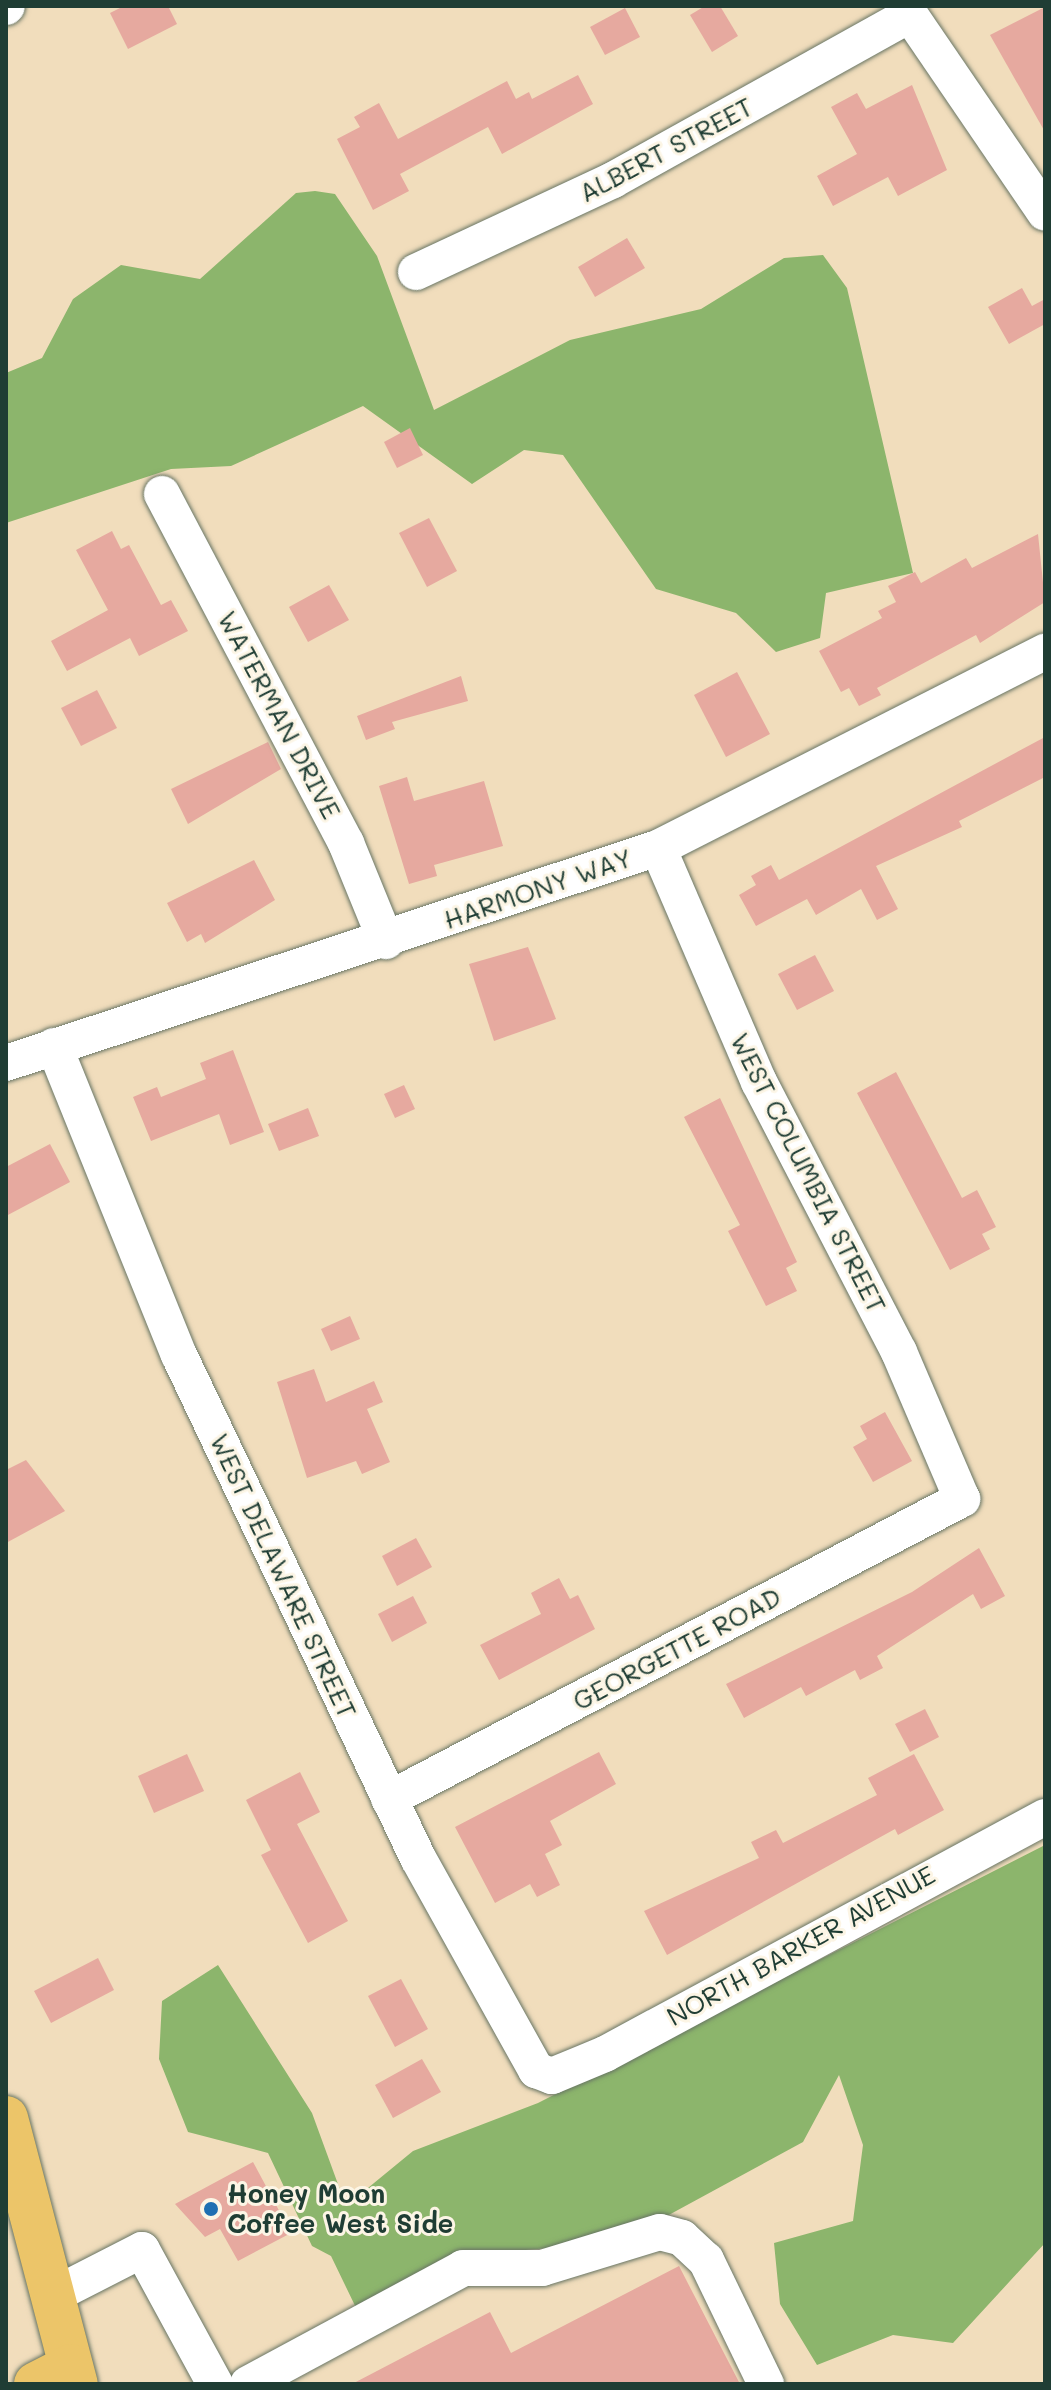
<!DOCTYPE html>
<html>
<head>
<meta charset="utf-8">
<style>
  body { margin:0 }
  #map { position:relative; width:1051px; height:2390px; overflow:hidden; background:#f1ddbc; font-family:Mali,sans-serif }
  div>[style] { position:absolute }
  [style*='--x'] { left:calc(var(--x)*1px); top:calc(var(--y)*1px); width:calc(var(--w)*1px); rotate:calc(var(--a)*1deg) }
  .forest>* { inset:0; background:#8cb56c }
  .building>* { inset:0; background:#e6a99f }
  .roads { filter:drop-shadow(0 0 2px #687564) drop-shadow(0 0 2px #687564) }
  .minor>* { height:36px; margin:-18px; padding:0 18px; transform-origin:18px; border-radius:18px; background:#fff }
  .major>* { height:44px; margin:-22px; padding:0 22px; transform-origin:22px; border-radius:22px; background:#ecc569 }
  .dots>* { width:22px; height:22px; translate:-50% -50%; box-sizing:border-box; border:4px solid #fcf5e5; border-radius:50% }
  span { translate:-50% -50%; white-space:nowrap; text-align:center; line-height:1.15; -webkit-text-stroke:6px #fcf5e5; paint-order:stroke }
  .street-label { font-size:26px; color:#1f3d34 }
  .poi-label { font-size:26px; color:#1f3d34; font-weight:700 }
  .left { translate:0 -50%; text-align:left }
  .frame { position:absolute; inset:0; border:8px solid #1f3d34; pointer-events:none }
</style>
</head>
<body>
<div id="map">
  <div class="forest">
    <div style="clip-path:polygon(315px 191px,335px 194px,377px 256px,434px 410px,570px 340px,701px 309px,784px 258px,823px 255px,847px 288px,913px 573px,826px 593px,820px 638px,776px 652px,736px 613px,656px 589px,563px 455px,524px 450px,472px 484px,363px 406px,231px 466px,171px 469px,6px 523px,6px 373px,42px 358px,73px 299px,121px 265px,200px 279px,296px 193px)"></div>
    <div style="clip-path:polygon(1045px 1845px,1045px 2243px,953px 2343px,893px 2335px,817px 2365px,780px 2304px,774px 2243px,853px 2221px,863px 2145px,839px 2075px,803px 2142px,619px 2242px,479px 2254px,360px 2316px,331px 2256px,312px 2246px,268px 2153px,188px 2132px,159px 2059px,162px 2001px,218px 1965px,312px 2113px,346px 2206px,413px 2151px,538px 2103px)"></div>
  </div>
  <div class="building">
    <div style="clip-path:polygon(124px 6px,168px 6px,177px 24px,128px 49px,110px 13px)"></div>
    <div style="clip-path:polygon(705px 6px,720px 6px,738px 36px,712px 52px,690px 15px)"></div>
    <div style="clip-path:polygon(1045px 7px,1045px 132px,990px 35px)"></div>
    <div style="clip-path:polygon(625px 8px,640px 37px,605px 55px,590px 27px)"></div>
    <div style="clip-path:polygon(578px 75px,593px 104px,502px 154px,488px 127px,400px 174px,409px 191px,373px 210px,337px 139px,360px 127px,354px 117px,379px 103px,398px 139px,507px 81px,516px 99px,529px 92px,532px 99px)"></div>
    <div style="clip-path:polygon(912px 85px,947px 170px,898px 196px,888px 177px,833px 206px,817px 176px,857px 154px,831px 107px,857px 93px,866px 109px)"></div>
    <div style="clip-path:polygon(627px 238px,645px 268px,595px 297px,578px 267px)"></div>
    <div style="clip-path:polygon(1022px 288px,1032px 306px,1045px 299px,1045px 324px,1009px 344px,988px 307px)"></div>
    <div style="clip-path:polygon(410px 428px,423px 455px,397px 468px,384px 442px)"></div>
    <div style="clip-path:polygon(429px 518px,457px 571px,427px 587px,399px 533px)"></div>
    <div style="clip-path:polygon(112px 531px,121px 549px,129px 545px,161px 605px,171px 600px,188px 631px,139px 656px,130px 638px,67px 671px,51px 641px,108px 610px,76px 550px)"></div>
    <div style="clip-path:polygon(1038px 534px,1045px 602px,980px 643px,976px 635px,877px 688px,881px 695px,859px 706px,849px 688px,841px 692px,819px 651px,882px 618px,878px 611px,896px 602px,888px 586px,915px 572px,921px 583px,966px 558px,972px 568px)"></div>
    <div style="clip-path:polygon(329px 585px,349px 620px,308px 642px,289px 607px)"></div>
    <div style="clip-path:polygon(737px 672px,770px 734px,726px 757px,694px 695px)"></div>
    <div style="clip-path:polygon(461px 676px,468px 701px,392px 722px,395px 729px,366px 740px,357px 716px)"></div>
    <div style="clip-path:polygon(97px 690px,117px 728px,81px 746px,61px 708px)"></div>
    <div style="clip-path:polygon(1045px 737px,1045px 777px,959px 821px,962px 827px,876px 866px,898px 909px,877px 920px,861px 889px,816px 915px,807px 899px,756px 926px,739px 895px,756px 885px,751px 876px,771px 865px,779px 880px)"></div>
    <div style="clip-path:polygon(268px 742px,281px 769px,188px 824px,171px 789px)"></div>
    <div style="clip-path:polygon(407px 777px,414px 801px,484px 781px,503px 846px,434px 865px,437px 876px,409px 884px,379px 786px)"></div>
    <div style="clip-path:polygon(254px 860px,275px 900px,205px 943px,201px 934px,187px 942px,167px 903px)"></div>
    <div style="clip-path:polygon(528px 947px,556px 1019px,494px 1041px,469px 964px)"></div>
    <div style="clip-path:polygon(815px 955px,834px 991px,797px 1010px,778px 974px)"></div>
    <div style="clip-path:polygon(233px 1050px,264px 1132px,230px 1145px,219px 1114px,151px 1141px,133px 1097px,157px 1087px,161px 1097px,206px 1079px,200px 1063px)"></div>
    <div style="clip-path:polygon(896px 1072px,962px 1198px,977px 1190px,996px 1227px,982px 1234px,990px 1249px,950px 1270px,857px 1093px)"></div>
    <div style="clip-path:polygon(404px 1085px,415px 1109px,395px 1118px,384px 1094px)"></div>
    <div style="clip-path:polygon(720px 1098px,797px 1262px,786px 1268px,797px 1291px,766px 1306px,728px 1231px,740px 1225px,684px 1117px)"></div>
    <div style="clip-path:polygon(308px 1108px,319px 1136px,279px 1151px,268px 1124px)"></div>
    <div style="clip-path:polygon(50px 1144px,70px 1182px,6px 1216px,6px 1167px)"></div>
    <div style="clip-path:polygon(350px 1316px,360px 1339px,331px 1351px,321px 1329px)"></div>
    <div style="clip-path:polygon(314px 1369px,326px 1402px,374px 1381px,383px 1402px,367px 1409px,390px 1462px,362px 1474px,356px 1461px,307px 1478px,277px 1382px)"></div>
    <div style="clip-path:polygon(885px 1412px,912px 1461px,873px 1482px,853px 1447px,867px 1439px,860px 1426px)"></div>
    <div style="clip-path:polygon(26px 1460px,65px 1511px,6px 1543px,6px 1470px)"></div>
    <div style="clip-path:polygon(416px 1538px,432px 1567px,397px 1586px,382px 1556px)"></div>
    <div style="clip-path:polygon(979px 1548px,1005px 1596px,981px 1609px,973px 1594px,877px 1656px,883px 1668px,860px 1680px,855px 1670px,806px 1696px,801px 1687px,744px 1718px,726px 1684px,912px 1592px)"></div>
    <div style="clip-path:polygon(559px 1578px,570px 1599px,578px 1595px,595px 1629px,499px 1680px,480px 1645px,541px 1614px,531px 1593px)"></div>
    <div style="clip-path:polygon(413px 1596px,427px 1623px,392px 1642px,378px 1614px)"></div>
    <div style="clip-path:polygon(925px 1709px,939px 1737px,910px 1752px,895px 1724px)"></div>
    <div style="clip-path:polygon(599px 1752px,616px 1784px,550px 1821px,562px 1845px,545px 1854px,560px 1885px,537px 1897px,530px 1884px,495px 1903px,455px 1827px)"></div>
    <div style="clip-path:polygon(187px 1754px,204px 1791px,154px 1813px,138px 1776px)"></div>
    <div style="clip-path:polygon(914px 1754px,944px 1810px,898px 1835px,895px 1829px,667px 1955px,644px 1911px,759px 1858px,751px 1842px,776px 1830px,783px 1843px,877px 1795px,868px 1778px)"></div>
    <div style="clip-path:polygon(300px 1772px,320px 1812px,297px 1824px,348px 1921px,308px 1943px,261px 1855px,271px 1850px,246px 1800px)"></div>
    <div style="clip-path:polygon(98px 1958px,114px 1990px,51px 2023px,34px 1991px)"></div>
    <div style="clip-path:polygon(401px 1979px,428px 2029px,395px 2047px,368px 1996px)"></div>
    <div style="clip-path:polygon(422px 2059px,441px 2092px,393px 2118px,375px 2085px)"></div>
    <div style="clip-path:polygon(253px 2162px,291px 2233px,238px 2261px,220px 2229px,205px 2237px,175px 2204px)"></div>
    <div style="clip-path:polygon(679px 2266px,740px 2384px,352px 2384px,490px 2312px,511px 2353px)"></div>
  </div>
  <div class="roads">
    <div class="minor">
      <div style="--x:904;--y:6;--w:250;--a:55.7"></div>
      <div style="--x:6;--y:7;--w:1;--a:-45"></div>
      <div style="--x:416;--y:272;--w:217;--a:-25"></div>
      <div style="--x:613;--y:180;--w:340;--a:-29.1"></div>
      <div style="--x:162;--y:494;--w:395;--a:62.2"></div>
      <div style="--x:346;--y:843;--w:106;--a:67.8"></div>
      <div style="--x:54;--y:1046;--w:333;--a:68"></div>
      <div style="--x:179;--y:1355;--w:557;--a:64.59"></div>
      <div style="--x:418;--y:1858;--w:243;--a:60.9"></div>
      <div style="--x:536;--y:2070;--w:17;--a:21"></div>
      <div style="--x:552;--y:2076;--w:57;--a:-22.5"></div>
      <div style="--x:605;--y:2054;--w:500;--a:-28.3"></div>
      <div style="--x:6;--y:1063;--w:687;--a:-18.25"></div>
      <div style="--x:658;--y:848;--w:434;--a:-26.9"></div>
      <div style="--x:389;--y:1799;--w:647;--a:-27.63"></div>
      <div style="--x:962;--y:1499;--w:160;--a:-113.2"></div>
      <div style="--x:899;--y:1352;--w:304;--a:-117.4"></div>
      <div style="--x:759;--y:1082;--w:255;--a:-113.3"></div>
      <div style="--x:52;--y:2296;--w:101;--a:-27.1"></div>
      <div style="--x:142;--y:2250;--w:153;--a:61.4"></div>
      <div style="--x:248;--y:2384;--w:244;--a:-28.3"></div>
      <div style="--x:463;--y:2268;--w:79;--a:0"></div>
      <div style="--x:542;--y:2268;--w:123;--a:-17"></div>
      <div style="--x:660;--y:2232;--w:23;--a:15"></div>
      <div style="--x:682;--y:2238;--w:33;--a:43"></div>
      <div style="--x:706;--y:2260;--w:138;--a:64.2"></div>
    </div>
    <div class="major">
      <div style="--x:6;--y:2118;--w:275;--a:75.3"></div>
      <div style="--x:36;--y:2384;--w:39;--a:-27"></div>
    </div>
  </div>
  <div class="dots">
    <div style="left:211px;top:2209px;background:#1f6fb2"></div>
  </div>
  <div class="street-label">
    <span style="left:666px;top:150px;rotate:-28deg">ALBERT STREET</span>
    <span style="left:279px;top:715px;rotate:62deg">WATERMAN DRIVE</span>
    <span style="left:538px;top:889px;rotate:-19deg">HARMONY WAY</span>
    <span style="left:808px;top:1173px;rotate:63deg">WEST COLUMBIA STREET</span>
    <span style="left:283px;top:1576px;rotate:65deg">WEST DELAWARE STREET</span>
    <span style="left:677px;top:1649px;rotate:-28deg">GEORGETTE ROAD</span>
    <span style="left:801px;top:1946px;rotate:-29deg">NORTH BARKER AVENUE</span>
  </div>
  <div class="poi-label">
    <span class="left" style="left:227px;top:2209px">Honey Moon<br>Coffee West Side</span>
  </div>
  <div class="frame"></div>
</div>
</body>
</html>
